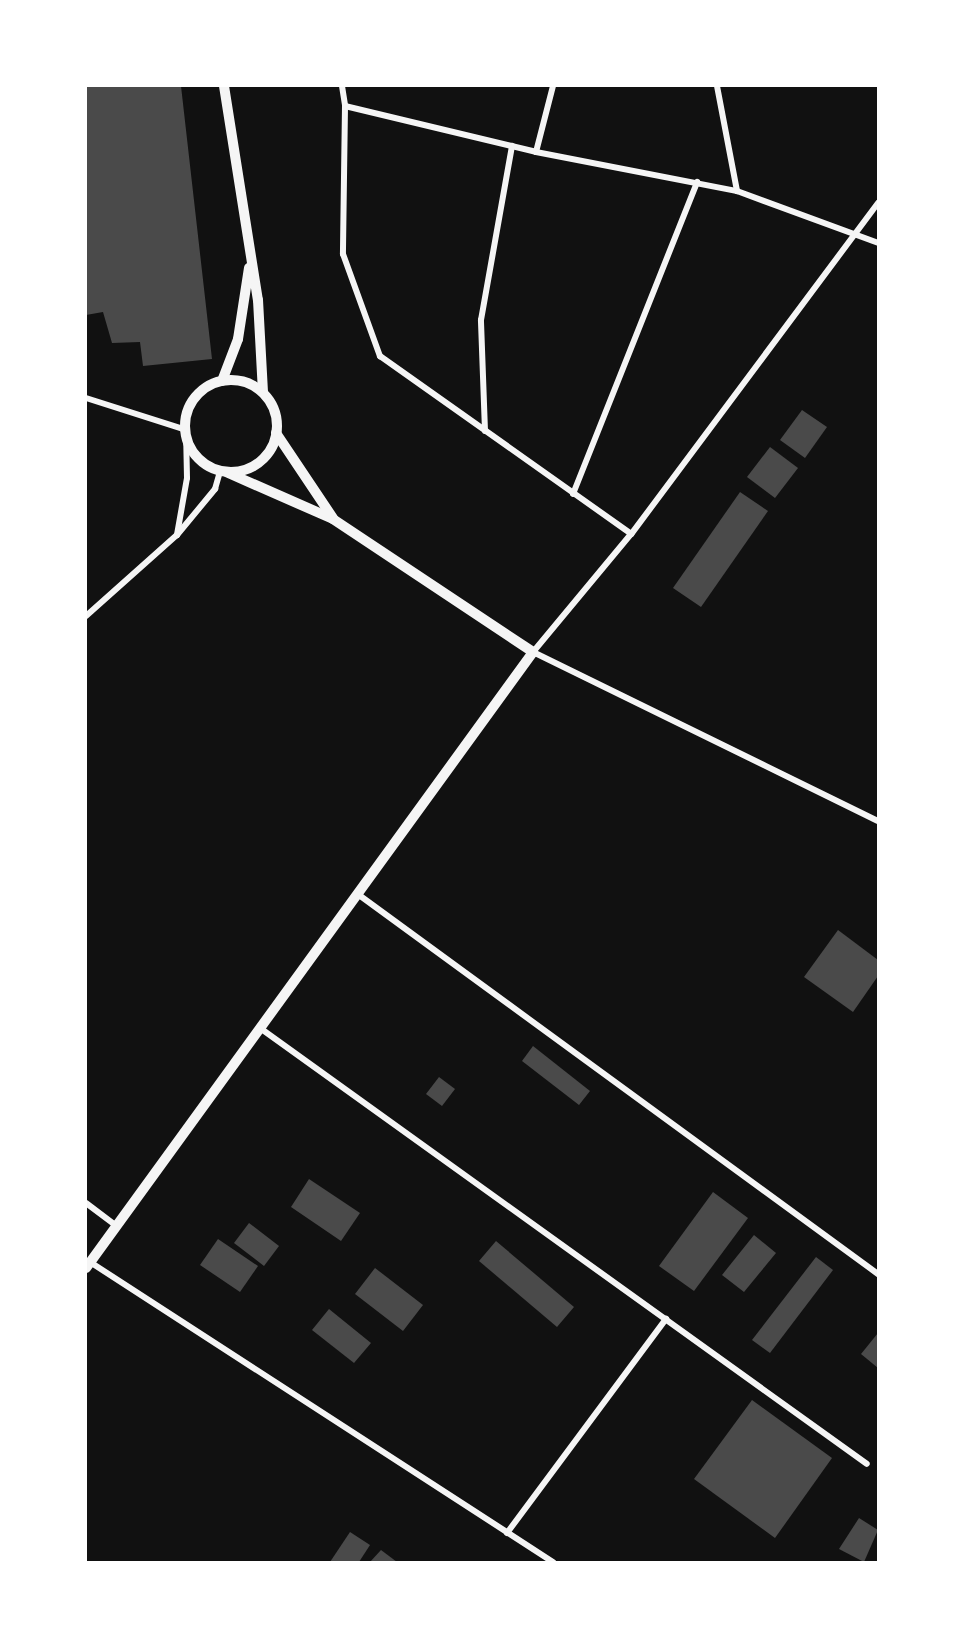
<!DOCTYPE html>
<html>
<head>
<meta charset="utf-8">
<style>
  body { margin:0 }
  #map { position:relative; width:964px; height:1648px; overflow:hidden; background:#111; font-family:Helvetica,sans-serif }
  div>[style] { position:absolute }
  [style*='--x'] { left:calc(var(--x)*1px); top:calc(var(--y)*1px); width:calc(var(--w)*1px); rotate:calc(var(--a)*1deg) }
  .building>* { inset:0; background:#4a4a4a }
  .minor>* { height:6px; margin:-3px; padding:0 3px; transform-origin:3px; border-radius:3px; background:#f5f5f5 }
  .tertiary>* { height:10px; margin:-5px; padding:0 5px; transform-origin:5px; border-radius:5px; background:#f5f5f5 }
  .tertiary>.ring { margin:-5px; padding:0; box-sizing:content-box; background:none; border:10px solid #f5f5f5; border-radius:50% }
  span { translate:-50% -50%; white-space:nowrap; text-align:center; line-height:1.15; -webkit-text-stroke:4.5px #fff; paint-order:stroke }
  .frame { position:absolute; inset:0; border:87px solid #fff; pointer-events:none }
</style>
</head>
<body>
<div id="map">
  <div class="building">
    <div style="clip-path:polygon(86px 86px,181px 86px,212px 359px,143px 366px,140px 342px,112px 343px,103px 312px,86px 315px)"></div>
    <div style="clip-path:polygon(802px 410px,827px 427px,805px 458px,780px 440px)"></div>
    <div style="clip-path:polygon(770px 447px,798px 468px,775px 498px,747px 477px)"></div>
    <div style="clip-path:polygon(740px 492px,768px 511px,701px 607px,673px 588px)"></div>
    <div style="clip-path:polygon(838px 930px,878px 960px,878px 976px,853px 1012px,804px 977px)"></div>
    <div style="clip-path:polygon(533px 1046px,590px 1091px,579px 1105px,522px 1061px)"></div>
    <div style="clip-path:polygon(439px 1077px,455px 1089px,442px 1106px,426px 1094px)"></div>
    <div style="clip-path:polygon(309px 1179px,360px 1213px,341px 1241px,291px 1207px)"></div>
    <div style="clip-path:polygon(713px 1192px,748px 1218px,694px 1291px,659px 1266px)"></div>
    <div style="clip-path:polygon(249px 1223px,279px 1246px,264px 1266px,234px 1243px)"></div>
    <div style="clip-path:polygon(754px 1235px,776px 1253px,744px 1292px,722px 1275px)"></div>
    <div style="clip-path:polygon(218px 1239px,258px 1266px,240px 1292px,200px 1265px)"></div>
    <div style="clip-path:polygon(496px 1241px,574px 1307px,557px 1327px,479px 1261px)"></div>
    <div style="clip-path:polygon(816px 1257px,833px 1270px,770px 1353px,752px 1340px)"></div>
    <div style="clip-path:polygon(375px 1268px,423px 1305px,403px 1331px,355px 1294px)"></div>
    <div style="clip-path:polygon(329px 1309px,371px 1343px,354px 1363px,312px 1330px)"></div>
    <div style="clip-path:polygon(878px 1333px,878px 1368px,861px 1354px)"></div>
    <div style="clip-path:polygon(752px 1400px,832px 1458px,775px 1538px,694px 1479px)"></div>
    <div style="clip-path:polygon(859px 1518px,878px 1530px,864px 1562px,839px 1549px)"></div>
    <div style="clip-path:polygon(350px 1532px,370px 1545px,359px 1562px,330px 1562px)"></div>
    <div style="clip-path:polygon(381px 1550px,397px 1562px,370px 1562px)"></div>
  </div>
  <div class="minor">
    <div style="--x:342;--y:86;--w:20;--a:81"></div>
    <div style="--x:345;--y:106;--w:196;--a:13.5"></div>
    <div style="--x:536;--y:152;--w:205;--a:11"></div>
    <div style="--x:737;--y:191;--w:150;--a:20.2"></div>
    <div style="--x:717;--y:86;--w:107;--a:79.2"></div>
    <div style="--x:345;--y:106;--w:148;--a:90.8"></div>
    <div style="--x:343;--y:254;--w:109;--a:70.1"></div>
    <div style="--x:380;--y:356;--w:308;--a:35.3"></div>
    <div style="--x:536;--y:152;--w:68;--a:-75.6"></div>
    <div style="--x:878;--y:203;--w:413;--a:126.7"></div>
    <div style="--x:631;--y:534;--w:153;--a:129.7"></div>
    <div style="--x:533;--y:652;--w:384;--a:26.1"></div>
    <div style="--x:86;--y:398;--w:105;--a:17.7"></div>
    <div style="--x:186;--y:430;--w:48;--a:88.8"></div>
    <div style="--x:187;--y:478;--w:58;--a:100"></div>
    <div style="--x:485;--y:431;--w:111;--a:-92.1"></div>
    <div style="--x:481;--y:320;--w:177;--a:-79.9"></div>
    <div style="--x:573;--y:494;--w:336;--a:-68.3"></div>
    <div style="--x:86;--y:616;--w:122;--a:-41.7"></div>
    <div style="--x:177;--y:535;--w:60;--a:-50.4"></div>
    <div style="--x:215;--y:489;--w:18;--a:-74"></div>
    <div style="--x:359;--y:895;--w:643;--a:36.14"></div>
    <div style="--x:260;--y:1028;--w:747;--a:35.69"></div>
    <div style="--x:86;--y:1203;--w:36;--a:37"></div>
    <div style="--x:90;--y:1262;--w:552;--a:32.94"></div>
    <div style="--x:507;--y:1533;--w:267;--a:-53.4"></div>
  </div>
  <div class="tertiary">
    <div style="--x:224;--y:86;--w:217;--a:81"></div>
    <div style="--x:258;--y:300;--w:92;--a:86.9"></div>
    <div class="ring" style="left:185px;top:380px;width:82px;height:82px"></div>
    <div style="--x:222;--y:381;--w:45;--a:-69.1"></div>
    <div style="--x:238;--y:339;--w:72;--a:-81.2"></div>
    <div style="--x:276;--y:433;--w:102;--a:56.2"></div>
    <div style="--x:86;--y:1268;--w:761;--a:-54.03"></div>
    <div style="--x:533;--y:652;--w:240;--a:-146.4"></div>
    <div style="--x:333;--y:519;--w:115;--a:-156.3"></div>
  </div>
  <div class="frame"></div>
</div>
</body>
</html>
